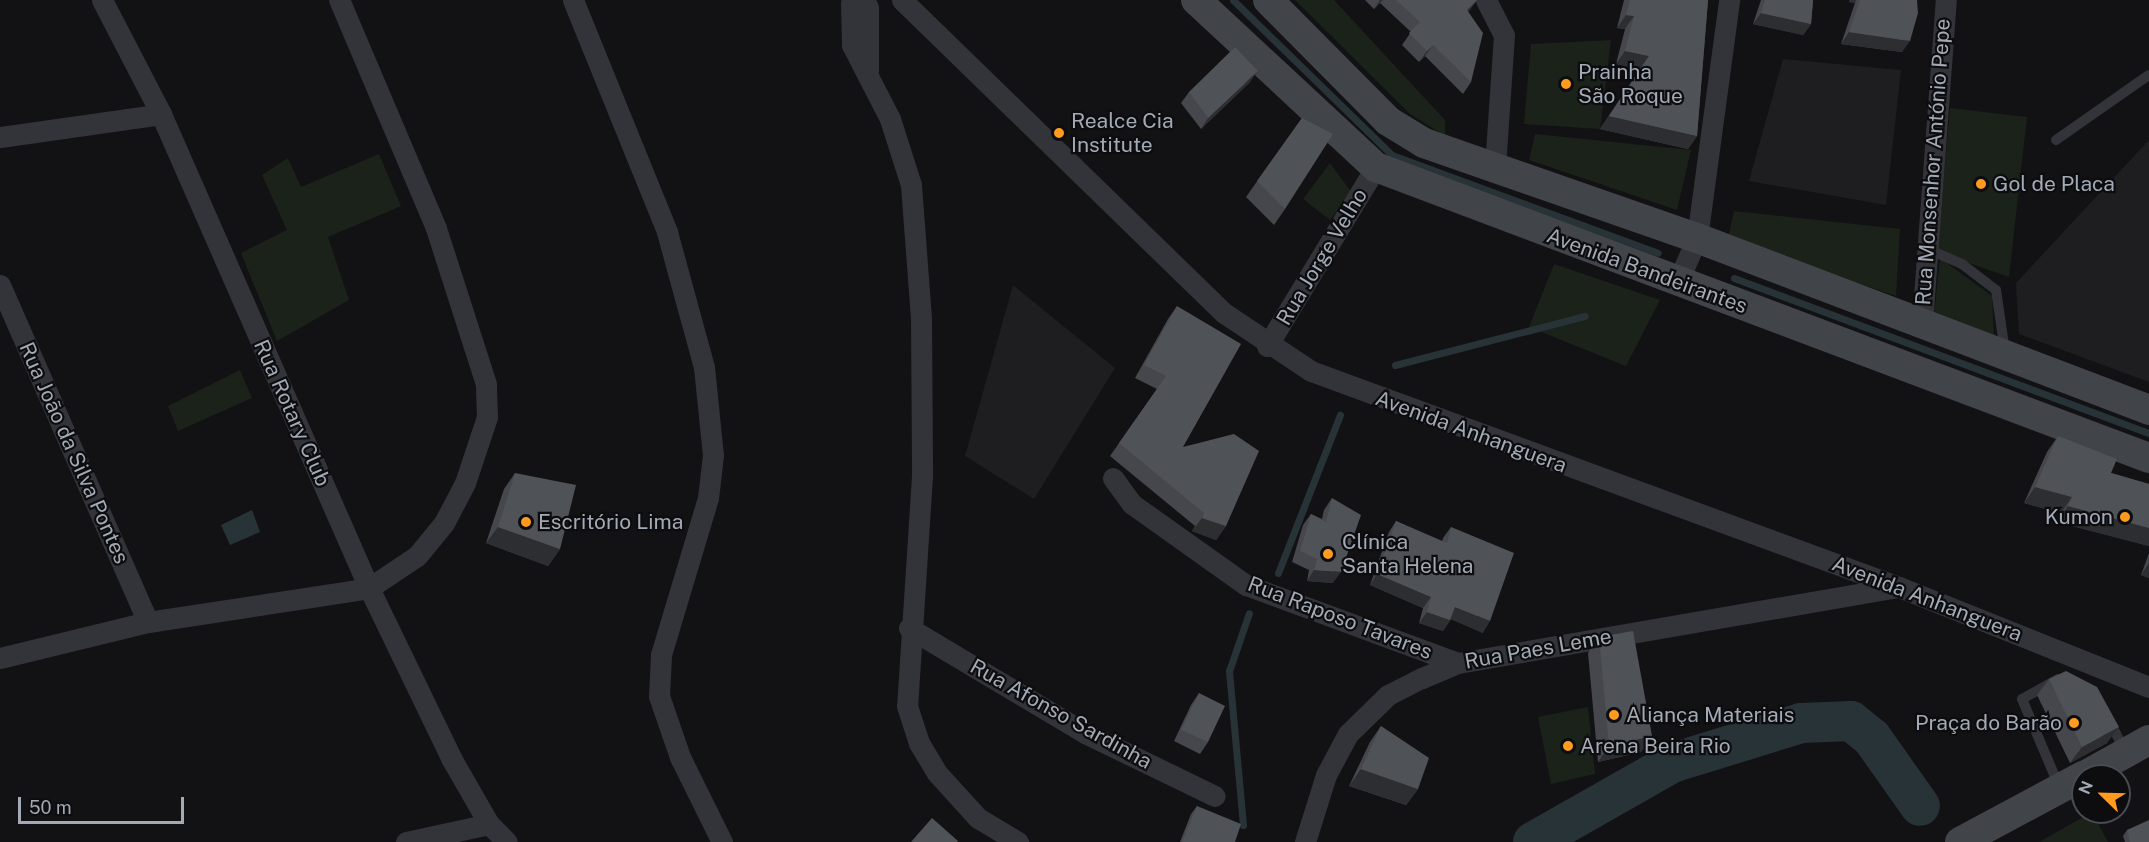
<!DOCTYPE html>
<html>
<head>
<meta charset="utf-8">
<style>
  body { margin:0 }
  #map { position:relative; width:2149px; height:842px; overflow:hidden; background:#121214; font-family:"Public Sans",sans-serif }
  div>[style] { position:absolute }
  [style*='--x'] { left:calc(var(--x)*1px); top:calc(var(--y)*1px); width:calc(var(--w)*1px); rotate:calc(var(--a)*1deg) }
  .built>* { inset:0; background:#1e1e21 }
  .green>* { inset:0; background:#1a221a }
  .water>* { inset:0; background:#283338 }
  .stream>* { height:7px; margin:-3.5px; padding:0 3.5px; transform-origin:3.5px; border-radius:3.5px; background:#283338 }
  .river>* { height:40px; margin:-20px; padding:0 20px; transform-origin:20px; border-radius:20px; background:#283338 }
  .lane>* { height:10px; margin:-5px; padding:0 5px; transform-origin:5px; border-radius:5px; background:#333439 }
  .street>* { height:21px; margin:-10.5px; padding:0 10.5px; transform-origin:10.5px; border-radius:10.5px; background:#333439 }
  .secondary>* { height:30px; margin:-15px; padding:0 15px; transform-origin:15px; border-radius:15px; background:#414449 }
  .wall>* { inset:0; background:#45474c }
  .shaded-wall>* { inset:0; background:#2c2e31 }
  .building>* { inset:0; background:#4f5257 }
  .dots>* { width:16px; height:16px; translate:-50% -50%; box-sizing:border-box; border:3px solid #0d0d0f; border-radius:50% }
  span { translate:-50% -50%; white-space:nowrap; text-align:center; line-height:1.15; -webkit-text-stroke:4.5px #0d0d0f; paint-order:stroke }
  .poi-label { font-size:21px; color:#a2aab6 }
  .left { translate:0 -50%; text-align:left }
  .right { translate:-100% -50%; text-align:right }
  .street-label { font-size:21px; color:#a2aab6 }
  .north { position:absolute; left:2071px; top:764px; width:60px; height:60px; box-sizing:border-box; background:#0d0d0f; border:2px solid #494c52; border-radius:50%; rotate:293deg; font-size:16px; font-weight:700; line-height:24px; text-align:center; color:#a2aab6 }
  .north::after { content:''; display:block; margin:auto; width:21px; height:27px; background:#ff9b1f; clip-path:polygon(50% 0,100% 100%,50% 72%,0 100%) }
  .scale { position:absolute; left:18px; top:797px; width:166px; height:27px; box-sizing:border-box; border:3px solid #a2aab6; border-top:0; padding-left:8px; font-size:18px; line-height:21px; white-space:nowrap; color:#a2aab6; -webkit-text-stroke:4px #0d0d0f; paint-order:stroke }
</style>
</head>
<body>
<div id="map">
  <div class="built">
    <div style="clip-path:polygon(1783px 59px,1901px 70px,1886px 205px,1749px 181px)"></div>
    <div style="clip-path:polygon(2149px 140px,2149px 382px,2019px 334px,2016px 283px)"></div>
    <div style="clip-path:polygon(1013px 285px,1115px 368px,1034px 499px,965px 456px)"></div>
  </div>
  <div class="green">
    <div style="clip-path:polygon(1295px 0,1334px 0,1445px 120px,1445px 136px,1410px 114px)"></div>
    <div style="clip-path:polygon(1611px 40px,1600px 129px,1524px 124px,1531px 44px)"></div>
    <div style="clip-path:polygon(1950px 108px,2027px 117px,2009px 277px,1937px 252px)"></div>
    <div style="clip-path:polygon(1535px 134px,1691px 150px,1677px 210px,1529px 160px)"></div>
    <div style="clip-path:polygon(379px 154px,401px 206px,328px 237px,349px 300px,277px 341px,241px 253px,287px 230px,262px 175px,288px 158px,301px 187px)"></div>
    <div style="clip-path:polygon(1330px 163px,1352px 193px,1330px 220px,1303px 199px)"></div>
    <div style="clip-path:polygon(1734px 211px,1900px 229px,1896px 296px,1728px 239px)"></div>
    <div style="clip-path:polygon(1940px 258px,1992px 296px,1994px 337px,1934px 315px)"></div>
    <div style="clip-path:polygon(1554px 264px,1660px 300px,1626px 366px,1529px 327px)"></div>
    <div style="clip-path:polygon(240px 370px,252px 398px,178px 431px,168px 406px)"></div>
    <div style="clip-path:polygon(1588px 707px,1595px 774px,1551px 784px,1538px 717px)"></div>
    <div style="clip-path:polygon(2092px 812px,2108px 842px,2039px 842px)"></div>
  </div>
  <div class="water">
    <div style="clip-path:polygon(252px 510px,260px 532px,230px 545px,221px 525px)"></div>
  </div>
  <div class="stream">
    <div style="--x:1233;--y:0;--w:222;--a:44.3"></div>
    <div style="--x:1392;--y:155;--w:283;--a:20.2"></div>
    <div style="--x:1734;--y:278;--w:443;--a:20.5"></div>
    <div style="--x:1395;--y:365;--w:196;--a:-14.5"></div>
    <div style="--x:1278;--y:573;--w:170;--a:-68.6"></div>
    <div style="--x:1243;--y:825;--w:155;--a:-95.2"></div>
    <div style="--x:1229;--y:671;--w:61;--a:-71"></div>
  </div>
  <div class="river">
    <div style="--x:1533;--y:842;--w:160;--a:-29.6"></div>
    <div style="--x:1672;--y:763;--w:135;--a:-17.2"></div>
    <div style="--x:1801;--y:723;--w:50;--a:-2.3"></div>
    <div style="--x:1851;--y:721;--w:27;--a:39"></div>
    <div style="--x:1872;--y:738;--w:83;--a:54.8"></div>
  </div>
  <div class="lane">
    <div style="--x:2056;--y:140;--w:113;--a:-35"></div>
    <div style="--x:1925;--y:248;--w:40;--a:23.4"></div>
    <div style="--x:1962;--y:264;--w:43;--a:37.4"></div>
    <div style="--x:1996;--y:290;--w:63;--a:81.7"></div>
    <div style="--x:2058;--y:679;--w:41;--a:150.9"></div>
    <div style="--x:2022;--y:699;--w:95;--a:67"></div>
    <div style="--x:2109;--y:720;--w:36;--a:63"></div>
  </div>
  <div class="street">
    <div style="--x:102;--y:0;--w:128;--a:62.6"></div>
    <div style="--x:161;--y:114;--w:518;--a:66.31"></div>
    <div style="--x:369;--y:588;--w:189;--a:64.2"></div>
    <div style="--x:451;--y:758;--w:76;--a:60.1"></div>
    <div style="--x:489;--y:824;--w:25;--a:45"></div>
    <div style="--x:573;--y:0;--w:250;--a:67.9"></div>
    <div style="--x:667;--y:232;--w:140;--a:74.7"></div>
    <div style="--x:704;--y:367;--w:88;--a:84.2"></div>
    <div style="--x:713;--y:455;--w:43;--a:96.6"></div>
    <div style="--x:708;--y:498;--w:164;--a:106.7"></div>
    <div style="--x:661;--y:655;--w:41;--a:92.8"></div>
    <div style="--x:659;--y:696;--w:65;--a:71"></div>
    <div style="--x:680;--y:757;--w:95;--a:63.7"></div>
    <div style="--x:902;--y:0;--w:449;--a:44.2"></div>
    <div style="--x:1224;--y:313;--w:105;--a:33.7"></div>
    <div style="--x:1311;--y:371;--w:626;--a:20.17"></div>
    <div style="--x:1899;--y:587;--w:269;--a:21.8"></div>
    <div style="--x:1486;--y:0;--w:39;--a:63"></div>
    <div style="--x:1504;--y:35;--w:131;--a:93.9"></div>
    <div style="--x:851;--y:3;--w:42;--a:88.6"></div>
    <div style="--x:852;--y:45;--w:83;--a:62.8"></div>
    <div style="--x:890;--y:119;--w:69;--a:72.3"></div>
    <div style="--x:911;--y:185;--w:133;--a:85.7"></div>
    <div style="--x:921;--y:318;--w:158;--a:89.6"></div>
    <div style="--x:922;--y:476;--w:230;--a:93.7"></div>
    <div style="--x:907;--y:706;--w:39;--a:72"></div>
    <div style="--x:919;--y:743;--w:35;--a:59"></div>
    <div style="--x:937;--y:773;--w:61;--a:47.7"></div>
    <div style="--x:978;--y:818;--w:47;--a:31"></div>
    <div style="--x:868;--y:71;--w:64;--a:-90"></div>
    <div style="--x:0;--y:137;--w:163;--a:-8.1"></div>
    <div style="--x:1677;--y:283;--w:49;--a:-66"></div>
    <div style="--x:1697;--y:238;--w:240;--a:-82.3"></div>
    <div style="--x:0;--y:285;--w:368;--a:66.3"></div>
    <div style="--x:1922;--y:324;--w:325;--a:-85.8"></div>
    <div style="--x:1267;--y:346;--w:210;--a:-58.7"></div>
    <div style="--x:1113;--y:478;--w:32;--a:54"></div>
    <div style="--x:1132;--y:504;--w:140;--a:35.4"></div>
    <div style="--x:1246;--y:585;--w:226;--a:20.2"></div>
    <div style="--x:909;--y:628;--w:205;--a:30.8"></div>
    <div style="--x:1085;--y:733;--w:144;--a:25.9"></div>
    <div style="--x:0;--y:658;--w:152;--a:-13.7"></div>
    <div style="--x:148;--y:622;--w:224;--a:-8.7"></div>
    <div style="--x:369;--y:588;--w:58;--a:-33.7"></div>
    <div style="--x:417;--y:556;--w:43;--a:-50.7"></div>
    <div style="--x:444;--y:523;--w:45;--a:-62.3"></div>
    <div style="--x:465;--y:483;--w:70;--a:-71.6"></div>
    <div style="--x:487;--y:417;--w:33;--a:-92"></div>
    <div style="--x:486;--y:384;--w:164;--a:-107.8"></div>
    <div style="--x:436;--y:228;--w:248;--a:-113"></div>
    <div style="--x:406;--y:842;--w:85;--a:-12.2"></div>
    <div style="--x:1305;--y:842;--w:70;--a:-72.6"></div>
    <div style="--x:1326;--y:775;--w:47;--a:-61.8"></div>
    <div style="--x:1348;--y:734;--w:56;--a:-44.3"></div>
    <div style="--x:1388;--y:695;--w:38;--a:-27"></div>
    <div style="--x:1422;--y:678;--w:39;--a:-23"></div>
    <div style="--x:1458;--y:663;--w:445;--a:-9.8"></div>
  </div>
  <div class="secondary">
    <div style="--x:1196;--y:0;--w:246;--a:42.9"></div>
    <div style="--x:1376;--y:167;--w:826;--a:20.63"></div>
    <div style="--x:1268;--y:0;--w:170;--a:45.2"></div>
    <div style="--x:1388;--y:121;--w:42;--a:31.4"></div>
    <div style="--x:1424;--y:143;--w:289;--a:19.2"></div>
    <div style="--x:1697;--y:238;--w:484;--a:20.8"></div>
    <div style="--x:2084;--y:776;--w:74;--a:-29"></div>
    <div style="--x:1960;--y:842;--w:140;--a:-28.2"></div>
  </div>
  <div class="wall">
    <div style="clip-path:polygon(1365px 0,1477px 0,1468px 12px,1471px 82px,1463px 94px,1425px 56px,1419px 62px,1402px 45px,1411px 32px,1380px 3px,1374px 9px)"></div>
    <div style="clip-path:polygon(1624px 0,1708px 0,1697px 136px,1688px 149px,1600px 129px,1640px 69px,1616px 64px,1625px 29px,1617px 28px)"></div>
    <div style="clip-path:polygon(1761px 0,1813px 0,1811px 24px,1803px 35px,1753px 24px)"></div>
    <div style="clip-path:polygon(1850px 0,1917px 0,1902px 52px,1841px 44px,1855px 3px,1849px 2px)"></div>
    <div style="clip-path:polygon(1250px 82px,1201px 129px,1181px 103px,1189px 92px)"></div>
    <div style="clip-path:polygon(1302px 118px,1285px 209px,1274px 225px,1246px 197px)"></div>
    <div style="clip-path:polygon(1177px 306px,1183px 447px,1226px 526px,1216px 540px,1192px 531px,1195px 526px,1110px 456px,1157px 389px,1135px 378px,1168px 319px)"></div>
    <div style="clip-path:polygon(2058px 436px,2111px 473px,2149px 484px,2149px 546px,2057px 522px,2061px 513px,2024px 503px,2047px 452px)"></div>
    <div style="clip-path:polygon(515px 473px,560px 549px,548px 566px,486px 543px,504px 489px)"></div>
    <div style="clip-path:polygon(1332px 498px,1333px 583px,1307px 581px,1309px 570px,1292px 562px,1303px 525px,1311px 514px,1322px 519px,1324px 510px)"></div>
    <div style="clip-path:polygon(1396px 521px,1442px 542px,1443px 538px,1451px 527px,1483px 633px,1451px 619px,1443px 631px,1419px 623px,1423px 608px,1370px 585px,1389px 532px)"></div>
    <div style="clip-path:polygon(2149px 553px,2149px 578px,2141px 575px)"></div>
    <div style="clip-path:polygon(1599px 637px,1652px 736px,1641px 752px,1598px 762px,1588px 653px)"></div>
    <div style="clip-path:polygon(2049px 679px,2107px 743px,2070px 763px,2037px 695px)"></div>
    <div style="clip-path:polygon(1199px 693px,1208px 742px,1200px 754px,1174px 741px,1191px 705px)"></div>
    <div style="clip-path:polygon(1381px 726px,1418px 789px,1406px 805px,1349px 786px,1370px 742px)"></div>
    <div style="clip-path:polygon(1197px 806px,1235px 842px,1180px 842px,1191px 814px)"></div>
    <div style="clip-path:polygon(2127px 830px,2149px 842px,2125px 842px,2123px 836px)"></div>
  </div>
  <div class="shaded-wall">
    <div style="clip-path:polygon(1380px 0,1383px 0,1374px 9px)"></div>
    <div style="clip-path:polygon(1477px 0,1470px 10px,1459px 21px,1467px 10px)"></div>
    <div style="clip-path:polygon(1851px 0,1856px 0,1855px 3px,1849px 2px)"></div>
    <div style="clip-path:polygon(1761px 13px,1811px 24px,1803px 35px,1753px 24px)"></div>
    <div style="clip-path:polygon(1626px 15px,1634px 16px,1625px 29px,1617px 28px)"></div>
    <div style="clip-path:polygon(1849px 32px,1910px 41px,1902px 52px,1841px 44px)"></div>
    <div style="clip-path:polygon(1433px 45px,1425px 56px,1419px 62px,1427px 51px)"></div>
    <div style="clip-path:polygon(1625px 51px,1649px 56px,1640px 69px,1616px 64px)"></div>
    <div style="clip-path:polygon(1258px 71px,1250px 82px,1201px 129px,1208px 118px)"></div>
    <div style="clip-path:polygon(1609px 116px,1697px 136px,1688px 149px,1600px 129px)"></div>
    <div style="clip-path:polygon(2035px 487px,2072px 497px,2061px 513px,2024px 503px)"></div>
    <div style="clip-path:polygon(2068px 506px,2149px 528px,2149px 546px,2057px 522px)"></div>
    <div style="clip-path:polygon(1202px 518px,1226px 526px,1216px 540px,1192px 531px)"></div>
    <div style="clip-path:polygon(498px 527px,560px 549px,548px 566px,486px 543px)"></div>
    <div style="clip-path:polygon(2149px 563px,2149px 578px,2141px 575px)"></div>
    <div style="clip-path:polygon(1314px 570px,1341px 572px,1333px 583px,1307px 581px)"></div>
    <div style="clip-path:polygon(1377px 574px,1431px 597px,1423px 608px,1370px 585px)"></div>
    <div style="clip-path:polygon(1455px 607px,1490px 621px,1483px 633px,1448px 618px)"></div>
    <div style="clip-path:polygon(1427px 612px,1450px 620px,1443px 631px,1419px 623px)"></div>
    <div style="clip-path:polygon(2119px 727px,2107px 743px,2070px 763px,2082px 747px)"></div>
    <div style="clip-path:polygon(1652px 736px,1641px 752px,1598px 762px,1609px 746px)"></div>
    <div style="clip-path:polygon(1361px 769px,1418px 789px,1406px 805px,1349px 786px)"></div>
  </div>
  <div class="building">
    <div style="clip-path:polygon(1396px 0,1477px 0,1467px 10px,1483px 33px,1471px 82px,1433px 45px,1427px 51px,1409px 33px,1420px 22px)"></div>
    <div style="clip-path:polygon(1630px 0,1708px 0,1697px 136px,1609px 116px,1649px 56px,1625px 51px,1634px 16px,1626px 15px)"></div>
    <div style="clip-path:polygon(1765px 0,1813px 0,1811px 24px,1761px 13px)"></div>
    <div style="clip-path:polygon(1860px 0,1917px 0,1918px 13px,1910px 41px,1849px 32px)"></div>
    <div style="clip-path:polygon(1235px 47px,1258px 71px,1208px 118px,1189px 92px)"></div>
    <div style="clip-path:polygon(1302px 118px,1333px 134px,1285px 209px,1257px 181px)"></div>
    <div style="clip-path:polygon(1177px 306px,1241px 344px,1183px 447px,1234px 434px,1259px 451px,1226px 526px,1202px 518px,1204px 513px,1119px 443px,1166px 376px,1144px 365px)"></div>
    <div style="clip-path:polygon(2058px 436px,2117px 459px,2111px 473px,2149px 484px,2149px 528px,2068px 506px,2072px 497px,2035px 487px)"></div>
    <div style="clip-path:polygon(515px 473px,576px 485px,560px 549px,498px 527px)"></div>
    <div style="clip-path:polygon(1332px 498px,1361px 515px,1341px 572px,1314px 570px,1317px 559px,1300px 551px,1311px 514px,1326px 522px)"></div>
    <div style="clip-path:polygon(1396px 521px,1447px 543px,1451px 527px,1514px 553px,1490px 621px,1455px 607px,1450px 620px,1427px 612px,1431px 597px,1377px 574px)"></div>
    <div style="clip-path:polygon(1633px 631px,1652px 736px,1609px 746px,1599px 637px)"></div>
    <div style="clip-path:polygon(2066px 671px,2097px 687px,2119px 727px,2082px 747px,2049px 679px)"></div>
    <div style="clip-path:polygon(1199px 693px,1225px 706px,1208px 742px,1181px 730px)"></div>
    <div style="clip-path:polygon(1381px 726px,1429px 758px,1418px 789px,1361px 769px)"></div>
    <div style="clip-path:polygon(1197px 806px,1241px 824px,1235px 842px,1182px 842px)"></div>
    <div style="clip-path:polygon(932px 818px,958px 841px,957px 842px,911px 842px)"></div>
    <div style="clip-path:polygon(2149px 820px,2149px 842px,2130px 842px,2127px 830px)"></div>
  </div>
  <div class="dots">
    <div style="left:1566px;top:84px;background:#ff9b1f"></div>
    <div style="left:1059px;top:133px;background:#ff9b1f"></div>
    <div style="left:1981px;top:184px;background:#ff9b1f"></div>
    <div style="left:2125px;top:517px;background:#ff9b1f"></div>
    <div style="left:526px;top:522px;background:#ff9b1f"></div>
    <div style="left:1328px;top:554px;background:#ff9b1f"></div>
    <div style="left:1614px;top:715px;background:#ff9b1f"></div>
    <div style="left:2074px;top:723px;background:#ff9b1f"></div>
    <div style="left:1568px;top:746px;background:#ff9b1f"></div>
  </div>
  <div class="poi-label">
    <span class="left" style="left:1578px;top:84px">Prainha<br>São Roque</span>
    <span class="left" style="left:1071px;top:133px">Realce Cia<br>Institute</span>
    <span class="left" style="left:1993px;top:184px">Gol de Placa</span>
    <span class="right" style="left:2113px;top:517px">Kumon</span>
    <span class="left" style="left:538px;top:522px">Escritório Lima</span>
    <span class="left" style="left:1342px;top:554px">Clínica<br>Santa Helena</span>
    <span class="left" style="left:1626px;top:715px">Aliança Materiais</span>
    <span class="right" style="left:2062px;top:723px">Praça do Barão</span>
    <span class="left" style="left:1580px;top:746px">Arena Beira Rio</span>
  </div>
  <div class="street-label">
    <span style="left:1933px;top:162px;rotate:-86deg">Rua Monsenhor António Pepe</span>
    <span style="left:1322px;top:257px;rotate:-59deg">Rua Jorge Velho</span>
    <span style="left:1647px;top:271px;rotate:20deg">Avenida Bandeirantes</span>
    <span style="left:292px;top:413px;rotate:66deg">Rua Rotary Club</span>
    <span style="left:1471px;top:432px;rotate:20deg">Avenida Anhanguera</span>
    <span style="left:74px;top:453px;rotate:66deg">Rua João da Silva Pontes</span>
    <span style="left:1927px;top:599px;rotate:21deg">Avenida Anhanguera</span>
    <span style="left:1340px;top:618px;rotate:21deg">Rua Raposo Tavares</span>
    <span style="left:1538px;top:649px;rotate:-10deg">Rua Paes Leme</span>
    <span style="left:1061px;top:714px;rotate:29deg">Rua Afonso Sardinha</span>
  </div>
  <div class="north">N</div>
  <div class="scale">50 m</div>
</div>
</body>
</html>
